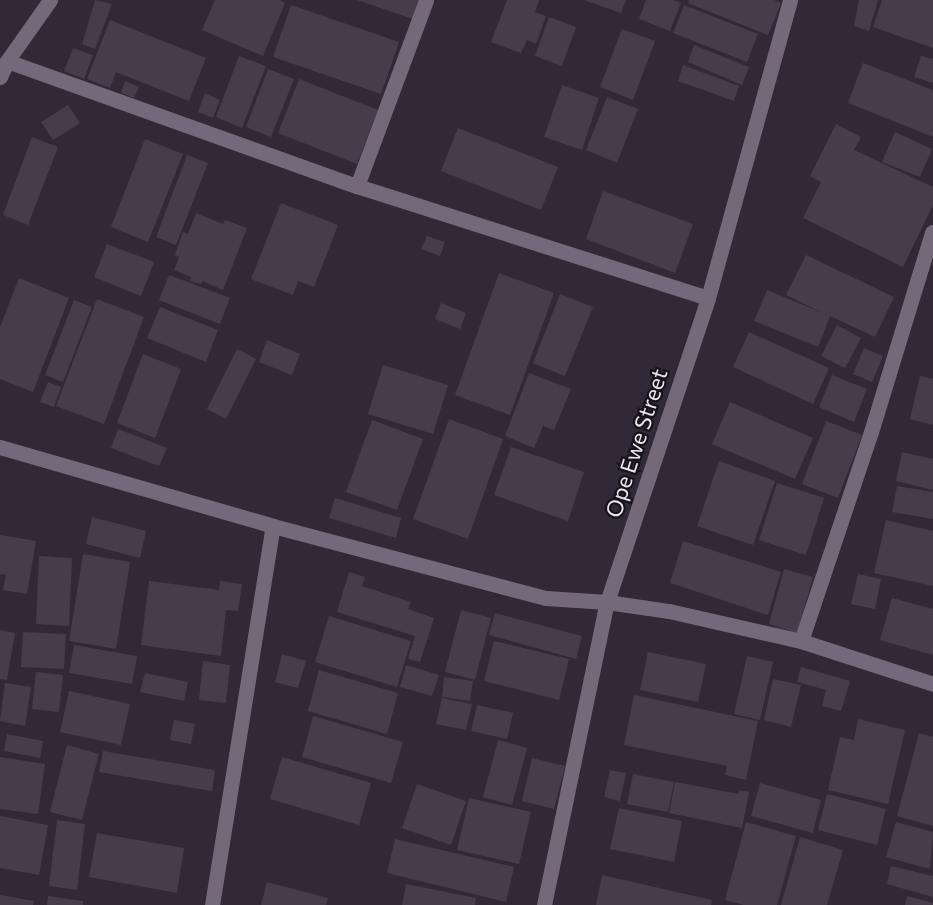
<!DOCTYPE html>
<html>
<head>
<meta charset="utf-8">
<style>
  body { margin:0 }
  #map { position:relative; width:933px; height:905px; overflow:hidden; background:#312936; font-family:Commissioner,sans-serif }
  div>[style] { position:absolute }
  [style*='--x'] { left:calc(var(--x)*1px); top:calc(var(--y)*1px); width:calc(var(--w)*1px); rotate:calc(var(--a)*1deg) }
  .building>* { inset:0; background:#463d4c }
  .minor>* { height:15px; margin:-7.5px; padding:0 7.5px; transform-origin:7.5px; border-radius:7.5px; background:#74697b }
  .tertiary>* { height:15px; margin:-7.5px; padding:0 7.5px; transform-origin:7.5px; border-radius:7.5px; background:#74697b }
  span { translate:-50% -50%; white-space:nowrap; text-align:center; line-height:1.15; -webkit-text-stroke:4.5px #171319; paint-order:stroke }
  .street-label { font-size:22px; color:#ece6f0 }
</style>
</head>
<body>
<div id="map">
  <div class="building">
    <div style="clip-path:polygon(95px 0,112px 4px,95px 49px,82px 44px)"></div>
    <div style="clip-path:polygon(215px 0,279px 0,285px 3px,263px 56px,202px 30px)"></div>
    <div style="clip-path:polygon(357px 0,419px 0,413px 19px)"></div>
    <div style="clip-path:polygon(507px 0,539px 0,535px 12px,546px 16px,536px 44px,527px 40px,521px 53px,491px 42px)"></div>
    <div style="clip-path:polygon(584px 0,626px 0,621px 13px)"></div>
    <div style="clip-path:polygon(646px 0,673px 0,681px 3px,670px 31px,639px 19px)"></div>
    <div style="clip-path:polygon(689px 0,774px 0,781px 3px,768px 35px,688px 3px)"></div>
    <div style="clip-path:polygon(859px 0,878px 0,869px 31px,854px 26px)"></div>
    <div style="clip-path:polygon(882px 0,933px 0,933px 48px,873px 27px)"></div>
    <div style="clip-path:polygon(291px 5px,399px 42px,381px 94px,273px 57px)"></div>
    <div style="clip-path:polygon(684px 5px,758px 34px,747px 62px,673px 33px)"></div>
    <div style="clip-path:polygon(549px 17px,576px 27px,562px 66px,535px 56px)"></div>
    <div style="clip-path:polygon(110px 20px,206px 58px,189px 101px,116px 72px,110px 88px,87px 79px)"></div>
    <div style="clip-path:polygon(622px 29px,655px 41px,633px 100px,600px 87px)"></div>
    <div style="clip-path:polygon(694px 45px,749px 67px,742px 85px,688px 62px)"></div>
    <div style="clip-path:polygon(73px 48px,93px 55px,84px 79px,64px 71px)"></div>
    <div style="clip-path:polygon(239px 56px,266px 66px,242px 128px,216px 117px)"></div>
    <div style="clip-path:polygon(921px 56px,933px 59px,933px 83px,914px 77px)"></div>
    <div style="clip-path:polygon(863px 63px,933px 90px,933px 137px,848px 103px)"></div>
    <div style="clip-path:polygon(683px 65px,739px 86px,734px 101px,678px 81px)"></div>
    <div style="clip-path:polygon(268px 69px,294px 79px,271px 137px,246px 127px)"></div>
    <div style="clip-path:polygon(299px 79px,378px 110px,357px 164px,278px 133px)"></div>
    <div style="clip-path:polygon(125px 81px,139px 87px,134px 98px,121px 93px)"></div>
    <div style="clip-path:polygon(562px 85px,599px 98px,582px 150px,544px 137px)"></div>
    <div style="clip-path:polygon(205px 93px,220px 100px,213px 118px,198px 112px)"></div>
    <div style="clip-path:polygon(607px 97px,638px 109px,617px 163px,586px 150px)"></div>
    <div style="clip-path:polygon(68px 105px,80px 123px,53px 140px,41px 122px)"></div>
    <div style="clip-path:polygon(836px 124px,861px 137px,854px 150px,933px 187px,933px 205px,903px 267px,803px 218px,821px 182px,810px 176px)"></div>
    <div style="clip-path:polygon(458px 128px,558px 167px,541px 210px,441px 171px)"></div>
    <div style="clip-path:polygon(895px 132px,932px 149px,920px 177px,882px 162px)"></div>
    <div style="clip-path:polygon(32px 137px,58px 147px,28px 225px,3px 215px)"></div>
    <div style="clip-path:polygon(145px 139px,183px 154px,148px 242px,111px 227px)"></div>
    <div style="clip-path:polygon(187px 155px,208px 163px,176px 245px,156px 237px)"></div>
    <div style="clip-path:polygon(603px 191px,693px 224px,675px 273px,586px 239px)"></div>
    <div style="clip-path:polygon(281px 203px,338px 225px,314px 287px,298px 281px,293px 295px,251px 279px)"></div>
    <div style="clip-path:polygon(196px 213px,223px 224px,225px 220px,247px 228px,223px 290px,202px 281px,201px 284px,190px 281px,191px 277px,174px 270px,179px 257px,175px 255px,183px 232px,188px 234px)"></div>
    <div style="clip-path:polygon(427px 236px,445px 242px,440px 256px,421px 249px)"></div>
    <div style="clip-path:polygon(107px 244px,154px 262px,141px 296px,94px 277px)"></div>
    <div style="clip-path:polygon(806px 255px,894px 297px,875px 337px,830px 316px,818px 347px,754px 321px,767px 290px,825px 314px,786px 295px)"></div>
    <div style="clip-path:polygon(499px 273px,554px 293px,510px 415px,455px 395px)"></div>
    <div style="clip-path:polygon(169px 275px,230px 298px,220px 324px,159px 300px)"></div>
    <div style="clip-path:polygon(19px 278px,69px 298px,33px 392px,0 379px,0 327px)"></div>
    <div style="clip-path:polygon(560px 294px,593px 307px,565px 376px,533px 363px)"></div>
    <div style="clip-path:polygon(97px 299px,144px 317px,104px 424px,56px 406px)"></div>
    <div style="clip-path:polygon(74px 300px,92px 307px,63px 382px,45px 375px)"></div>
    <div style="clip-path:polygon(441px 303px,466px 313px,460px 329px,435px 319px)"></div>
    <div style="clip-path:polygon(160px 307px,218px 330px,206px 362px,147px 338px)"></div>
    <div style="clip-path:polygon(837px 325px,861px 338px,845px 368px,821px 356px)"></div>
    <div style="clip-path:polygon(749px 332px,829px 368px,813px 404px,733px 367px)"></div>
    <div style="clip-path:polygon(267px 340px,300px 354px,292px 375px,259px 362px)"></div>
    <div style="clip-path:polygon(864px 348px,883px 356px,872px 382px,853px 374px)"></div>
    <div style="clip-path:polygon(237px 349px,256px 359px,226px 419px,207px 409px)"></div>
    <div style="clip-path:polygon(143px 354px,181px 369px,155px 438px,117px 423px)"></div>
    <div style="clip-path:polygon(383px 365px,448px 385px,433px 434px,368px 414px)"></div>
    <div style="clip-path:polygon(529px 373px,571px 389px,554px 430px,543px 426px,534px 448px,505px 436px)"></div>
    <div style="clip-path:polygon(832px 375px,867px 389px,854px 422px,819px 407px)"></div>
    <div style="clip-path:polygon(920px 376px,933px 379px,933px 425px,910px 419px)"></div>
    <div style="clip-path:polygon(48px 382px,61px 387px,54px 407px,40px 402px)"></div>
    <div style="clip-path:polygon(730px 402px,813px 438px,795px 479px,712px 444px)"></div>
    <div style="clip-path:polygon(449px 419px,503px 439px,468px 539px,413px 519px)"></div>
    <div style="clip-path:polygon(372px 420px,423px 439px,397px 510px,346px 492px)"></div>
    <div style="clip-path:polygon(826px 421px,862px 435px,838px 498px,802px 484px)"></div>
    <div style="clip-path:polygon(118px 429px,167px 448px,159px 466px,111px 448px)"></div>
    <div style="clip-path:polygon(511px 447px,584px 472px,568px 521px,494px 495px)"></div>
    <div style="clip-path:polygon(902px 452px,933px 459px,933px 490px,896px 481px)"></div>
    <div style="clip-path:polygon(719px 461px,775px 481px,753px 545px,697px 526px)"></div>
    <div style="clip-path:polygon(777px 483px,824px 498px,806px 555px,759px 540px)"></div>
    <div style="clip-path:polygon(897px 486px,933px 492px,933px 519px,892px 512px)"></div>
    <div style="clip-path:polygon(335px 498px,401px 518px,396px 538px,329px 518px)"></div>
    <div style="clip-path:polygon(92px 517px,146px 531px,140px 558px,86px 544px)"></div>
    <div style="clip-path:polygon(886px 520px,933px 531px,933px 586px,874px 573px)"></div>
    <div style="clip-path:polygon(0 535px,36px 541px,27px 594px,3px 590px,6px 575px,0 574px)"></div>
    <div style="clip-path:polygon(683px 541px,781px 572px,768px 615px,670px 583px)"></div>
    <div style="clip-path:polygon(83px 554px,130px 562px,116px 649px,69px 641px)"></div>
    <div style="clip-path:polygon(39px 556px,72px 558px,69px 626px,36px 624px)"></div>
    <div style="clip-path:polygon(784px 569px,813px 577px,797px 633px,769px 624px)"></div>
    <div style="clip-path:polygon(349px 572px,365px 577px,362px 586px,411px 602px,408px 609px,434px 618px,420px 662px,408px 659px,415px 636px,337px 612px)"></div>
    <div style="clip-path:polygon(858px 574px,881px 579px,875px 609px,851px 604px)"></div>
    <div style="clip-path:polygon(149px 581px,219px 590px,220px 581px,242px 584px,238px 611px,226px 610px,221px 656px,141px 645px)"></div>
    <div style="clip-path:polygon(892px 598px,933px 609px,933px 655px,880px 640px)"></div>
    <div style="clip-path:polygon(461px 610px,491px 618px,475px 680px,445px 672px)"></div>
    <div style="clip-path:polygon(495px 613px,582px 636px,576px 659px,489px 635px)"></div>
    <div style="clip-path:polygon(329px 616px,411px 641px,397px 687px,315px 662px)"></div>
    <div style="clip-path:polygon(0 630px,15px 633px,7px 680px,0 679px)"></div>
    <div style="clip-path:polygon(23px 632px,66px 634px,64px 669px,21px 667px)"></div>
    <div style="clip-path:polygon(494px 641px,569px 659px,559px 700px,484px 681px)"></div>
    <div style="clip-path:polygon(74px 645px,137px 656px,132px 684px,69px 673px)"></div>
    <div style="clip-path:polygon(648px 652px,706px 664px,698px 702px,640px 690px)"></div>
    <div style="clip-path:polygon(282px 654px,306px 661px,298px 688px,275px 682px)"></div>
    <div style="clip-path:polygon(747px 656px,773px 662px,760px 720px,734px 714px)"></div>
    <div style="clip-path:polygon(203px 661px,230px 665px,226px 703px,199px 700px)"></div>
    <div style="clip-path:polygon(406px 665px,439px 675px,432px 696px,400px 687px)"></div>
    <div style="clip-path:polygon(801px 667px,850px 681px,841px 711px,822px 706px,826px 690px,797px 682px)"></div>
    <div style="clip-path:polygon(319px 670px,398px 693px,387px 734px,308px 711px)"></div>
    <div style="clip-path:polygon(36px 672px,63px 675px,59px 712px,32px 709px)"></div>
    <div style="clip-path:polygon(145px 673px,188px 682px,184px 701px,140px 692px)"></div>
    <div style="clip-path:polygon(444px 677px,473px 681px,470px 701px,442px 697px)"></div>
    <div style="clip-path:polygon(773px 679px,801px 685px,791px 727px,764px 720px)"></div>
    <div style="clip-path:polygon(5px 683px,31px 687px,25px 726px,0 721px)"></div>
    <div style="clip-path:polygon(69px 691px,130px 704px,121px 745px,60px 732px)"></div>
    <div style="clip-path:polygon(634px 695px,758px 721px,746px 780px,725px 775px,727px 766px,624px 745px)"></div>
    <div style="clip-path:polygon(442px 698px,472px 704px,466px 730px,436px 724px)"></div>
    <div style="clip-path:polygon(477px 705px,513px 713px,507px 739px,471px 731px)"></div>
    <div style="clip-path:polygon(313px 716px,403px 742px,391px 783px,302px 757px)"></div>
    <div style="clip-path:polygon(858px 719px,905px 730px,888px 804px,828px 790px,840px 737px,854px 740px)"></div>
    <div style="clip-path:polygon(174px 720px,195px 724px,191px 744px,170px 740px)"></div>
    <div style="clip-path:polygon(919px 733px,933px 737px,933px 826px,897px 816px)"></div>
    <div style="clip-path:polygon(7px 734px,43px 741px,40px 758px,4px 751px)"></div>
    <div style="clip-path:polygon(498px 740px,527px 748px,512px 805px,483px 797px)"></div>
    <div style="clip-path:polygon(67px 745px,99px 754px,82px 820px,50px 812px)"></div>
    <div style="clip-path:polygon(103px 751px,215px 770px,212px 791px,99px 772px)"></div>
    <div style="clip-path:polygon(0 757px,45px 764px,38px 814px,0 809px)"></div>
    <div style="clip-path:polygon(282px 757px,371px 783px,359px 825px,270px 799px)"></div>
    <div style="clip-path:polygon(532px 758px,565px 766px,554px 809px,522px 801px)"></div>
    <div style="clip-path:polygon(610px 770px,626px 773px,620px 801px,604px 797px)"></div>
    <div style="clip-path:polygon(633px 774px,674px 782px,668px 812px,627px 804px)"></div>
    <div style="clip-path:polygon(675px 782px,739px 794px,739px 790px,749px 792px,742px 828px,669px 813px)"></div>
    <div style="clip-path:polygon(760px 783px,821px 800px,813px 833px,751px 816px)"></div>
    <div style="clip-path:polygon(417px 784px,466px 801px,451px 845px,402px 828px)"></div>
    <div style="clip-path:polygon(827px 794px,886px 809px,877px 845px,818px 830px)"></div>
    <div style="clip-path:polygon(469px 798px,531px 812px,519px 864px,457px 850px)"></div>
    <div style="clip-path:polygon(619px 808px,682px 821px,674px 862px,610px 849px)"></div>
    <div style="clip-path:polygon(0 816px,48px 825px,39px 875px,0 868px)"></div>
    <div style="clip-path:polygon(57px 820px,85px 824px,77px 890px,49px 886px)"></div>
    <div style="clip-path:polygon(746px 822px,796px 836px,777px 905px,744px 905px,725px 900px)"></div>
    <div style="clip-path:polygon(896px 822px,933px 832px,930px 869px,886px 857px)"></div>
    <div style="clip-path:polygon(97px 833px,184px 848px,177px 893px,89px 877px)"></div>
    <div style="clip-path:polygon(800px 837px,843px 850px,827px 905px,781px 905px)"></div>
    <div style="clip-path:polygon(395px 839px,514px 867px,506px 902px,387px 873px)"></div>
    <div style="clip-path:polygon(891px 866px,933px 876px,933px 897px,887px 884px)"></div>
    <div style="clip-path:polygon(602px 875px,712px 900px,711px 905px,596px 905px)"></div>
    <div style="clip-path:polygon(267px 882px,328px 898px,326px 905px,261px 905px)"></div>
    <div style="clip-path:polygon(406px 884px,476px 898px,475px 905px,402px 905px)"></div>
    <div style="clip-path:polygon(0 895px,34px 901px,33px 905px,0 905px)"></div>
    <div style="clip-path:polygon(48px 896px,83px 901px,83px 905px,47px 905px)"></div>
    <div style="clip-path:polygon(907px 896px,933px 903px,933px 905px,905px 905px)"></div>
  </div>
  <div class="minor">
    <div style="--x:7;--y:61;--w:372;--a:19.7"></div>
    <div style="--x:357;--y:186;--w:368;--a:17.7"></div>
    <div style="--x:357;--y:186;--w:198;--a:-69.6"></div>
    <div style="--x:0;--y:447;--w:284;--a:16.1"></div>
    <div style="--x:273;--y:526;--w:282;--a:14.8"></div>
    <div style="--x:546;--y:598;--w:61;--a:3.8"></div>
    <div style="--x:607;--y:602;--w:63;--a:8.3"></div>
    <div style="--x:669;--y:611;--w:135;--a:12.8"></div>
    <div style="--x:801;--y:641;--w:139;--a:18"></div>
    <div style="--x:801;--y:641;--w:220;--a:-71.5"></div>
    <div style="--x:871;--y:432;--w:209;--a:-73"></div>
    <div style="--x:212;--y:905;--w:384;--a:-80.9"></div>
    <div style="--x:544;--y:905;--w:309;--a:-78.3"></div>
    <div style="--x:607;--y:602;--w:320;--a:-71.6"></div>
    <div style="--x:708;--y:298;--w:309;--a:-74.6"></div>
  </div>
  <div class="tertiary">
    <div style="--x:0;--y:77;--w:17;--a:-66"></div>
    <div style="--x:7;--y:61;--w:75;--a:-54.8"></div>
  </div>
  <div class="street-label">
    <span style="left:636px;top:443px;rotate:-72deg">Ope Ewe Street</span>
  </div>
</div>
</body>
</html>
